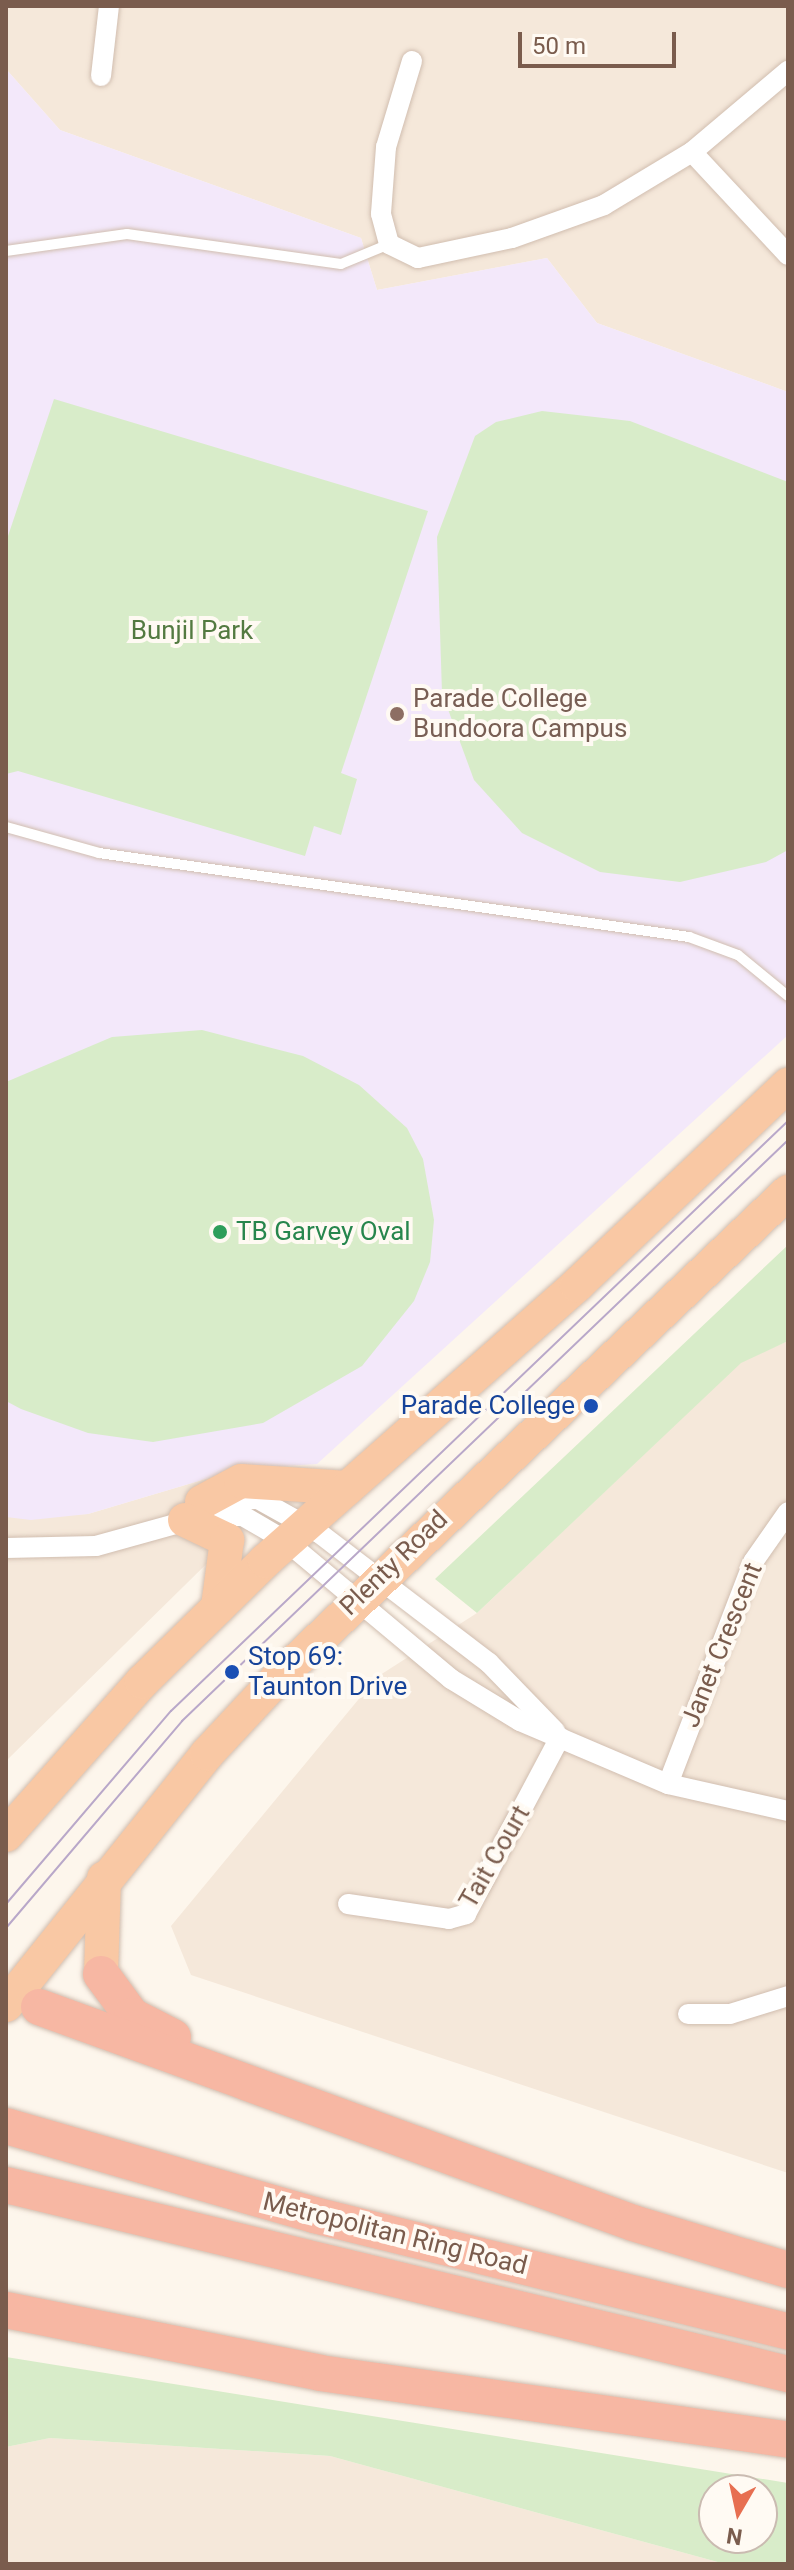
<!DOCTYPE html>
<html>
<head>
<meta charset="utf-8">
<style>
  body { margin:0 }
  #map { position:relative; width:794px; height:2570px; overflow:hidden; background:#fdf6ec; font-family:Roboto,sans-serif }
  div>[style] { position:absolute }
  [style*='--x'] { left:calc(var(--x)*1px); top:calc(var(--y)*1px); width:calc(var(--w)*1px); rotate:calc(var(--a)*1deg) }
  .residential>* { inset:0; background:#f5e8da }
  .education>* { inset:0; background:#f3e8fa }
  .green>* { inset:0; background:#d8ecc9 }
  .roads { filter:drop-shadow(0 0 2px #d1beb0) drop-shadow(0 0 2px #d1beb0) }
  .service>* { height:10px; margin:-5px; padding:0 5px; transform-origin:5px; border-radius:5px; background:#fff }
  .minor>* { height:20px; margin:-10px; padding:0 10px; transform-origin:10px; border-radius:10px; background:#fff }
  .trunk>* { height:34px; margin:-17px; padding:0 17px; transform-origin:17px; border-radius:17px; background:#f9c8a4 }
  .motorway>* { height:36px; margin:-18px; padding:0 18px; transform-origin:18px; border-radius:18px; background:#f7b7a3 }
  .tram>* { height:2px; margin:-1px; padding:0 1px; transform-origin:1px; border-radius:1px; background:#b9a8c9 }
  .dots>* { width:22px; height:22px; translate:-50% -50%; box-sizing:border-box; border:4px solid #fffaf3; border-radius:50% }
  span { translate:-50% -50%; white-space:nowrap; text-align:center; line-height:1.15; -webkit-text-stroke:8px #fffaf3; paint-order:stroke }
  .park-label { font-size:26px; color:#537a41 }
  .education-label { font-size:26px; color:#785e54 }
  .left { translate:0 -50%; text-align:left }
  .leisure-label { font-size:26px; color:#27864d }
  .transit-label { font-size:26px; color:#164399 }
  .right { translate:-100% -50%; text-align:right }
  .street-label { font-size:26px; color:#7a5c4d }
  .frame { position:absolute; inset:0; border:8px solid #7a5c4d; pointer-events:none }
  .north { position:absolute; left:698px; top:2474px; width:80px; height:80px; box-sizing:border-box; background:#fffaf3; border:2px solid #cabbb1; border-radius:50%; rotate:189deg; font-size:22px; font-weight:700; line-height:32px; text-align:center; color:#7a5c4d }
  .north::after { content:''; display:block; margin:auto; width:28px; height:36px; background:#e76f51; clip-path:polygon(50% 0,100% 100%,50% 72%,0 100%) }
  .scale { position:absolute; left:518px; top:32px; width:158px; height:36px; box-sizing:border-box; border:4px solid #7a5c4d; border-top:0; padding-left:10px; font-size:24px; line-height:28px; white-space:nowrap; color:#7a5c4d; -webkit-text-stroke:6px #fffaf3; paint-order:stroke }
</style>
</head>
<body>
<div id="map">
  <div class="residential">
    <div style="clip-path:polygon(6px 6px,788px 6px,788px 392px,597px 323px,547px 258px,377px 290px,361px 238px,60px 130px,6px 69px)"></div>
    <div style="clip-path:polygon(788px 1341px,788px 2173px,191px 1975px,171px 1926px,377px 1677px,477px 1613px,741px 1362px)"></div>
    <div style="clip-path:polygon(239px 1469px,302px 1470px,6px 1761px,6px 1517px,88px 1514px)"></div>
    <div style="clip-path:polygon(50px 2438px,330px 2456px,725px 2564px,6px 2564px,6px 2447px)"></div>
  </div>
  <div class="education">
    <div style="clip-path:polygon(6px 69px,60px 130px,361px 238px,377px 290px,547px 258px,597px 323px,788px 392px,788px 1035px,317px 1464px,239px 1469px,88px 1514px,31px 1520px,6px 1517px)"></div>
  </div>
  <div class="green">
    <div style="clip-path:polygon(54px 399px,428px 511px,341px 773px,357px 779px,341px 835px,314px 826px,305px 856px,18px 771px,6px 774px,6px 542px)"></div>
    <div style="clip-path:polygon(542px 411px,630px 421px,788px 482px,788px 850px,766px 862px,680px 882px,600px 872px,522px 833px,474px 780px,442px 693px,437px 537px,475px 436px,496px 422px)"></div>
    <div style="clip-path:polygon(202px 1030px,303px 1056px,359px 1085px,407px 1128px,423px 1159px,434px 1220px,430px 1262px,414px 1301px,362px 1366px,263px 1423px,153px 1442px,88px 1433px,21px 1409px,6px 1401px,6px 1082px,112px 1037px)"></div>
    <div style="clip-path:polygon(788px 1245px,788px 1341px,741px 1363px,477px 1613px,435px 1579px)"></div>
    <div style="clip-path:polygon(evenodd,6px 2357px,788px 2483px,788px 2564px,725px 2564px,330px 2456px,50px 2438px,6px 2447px,6px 2357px,714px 2490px,762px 2490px,762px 2538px,714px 2538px,714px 2490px)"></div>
  </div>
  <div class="roads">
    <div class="service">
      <div style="--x:6;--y:251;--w:122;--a:-8"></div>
      <div style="--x:127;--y:234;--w:216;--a:8"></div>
      <div style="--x:341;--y:264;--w:52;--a:-22.6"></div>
      <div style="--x:6;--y:827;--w:97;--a:15.6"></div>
      <div style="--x:99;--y:853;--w:596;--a:8.1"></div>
      <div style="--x:689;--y:937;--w:52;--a:20.2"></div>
      <div style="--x:738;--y:955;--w:65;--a:39.4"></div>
    </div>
    <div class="minor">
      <div style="--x:412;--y:61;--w:90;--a:106.8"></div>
      <div style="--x:386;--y:147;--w:67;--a:94.3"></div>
      <div style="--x:381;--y:214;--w:31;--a:75"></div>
      <div style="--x:389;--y:244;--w:32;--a:26"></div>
      <div style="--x:418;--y:258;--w:96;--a:-12"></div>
      <div style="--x:512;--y:238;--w:98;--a:-19.7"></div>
      <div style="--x:604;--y:205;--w:103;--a:-31.1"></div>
      <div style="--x:692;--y:152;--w:126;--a:-40.2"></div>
      <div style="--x:101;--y:76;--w:70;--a:-83.5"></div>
      <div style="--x:692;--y:152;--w:141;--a:47"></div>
      <div style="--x:217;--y:1500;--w:41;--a:-1.4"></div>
      <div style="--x:258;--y:1499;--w:70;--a:29.1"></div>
      <div style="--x:319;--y:1533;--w:214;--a:37.4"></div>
      <div style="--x:489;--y:1663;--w:95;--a:45.9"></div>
      <div style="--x:6;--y:1548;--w:90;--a:-1.3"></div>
      <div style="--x:96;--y:1546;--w:112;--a:-15.5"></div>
      <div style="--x:204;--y:1516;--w:39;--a:0"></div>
      <div style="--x:243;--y:1516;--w:50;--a:30.2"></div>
      <div style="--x:286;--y:1541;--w:215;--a:39.9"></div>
      <div style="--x:451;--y:1679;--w:81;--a:31.3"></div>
      <div style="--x:520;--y:1721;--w:161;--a:23.1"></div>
      <div style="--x:668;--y:1784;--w:123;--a:12.7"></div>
      <div style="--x:668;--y:1784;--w:238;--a:-69"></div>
      <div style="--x:753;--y:1562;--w:61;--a:-55"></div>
      <div style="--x:348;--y:1904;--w:102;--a:8.4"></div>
      <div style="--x:449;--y:1919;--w:18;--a:-16"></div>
      <div style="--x:466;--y:1914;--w:200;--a:-62"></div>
      <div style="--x:688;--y:2014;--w:42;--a:0"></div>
      <div style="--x:730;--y:2014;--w:61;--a:-17.2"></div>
    </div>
    <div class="trunk">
      <div style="--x:202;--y:1502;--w:44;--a:-28.3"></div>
      <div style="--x:241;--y:1481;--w:107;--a:3.7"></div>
      <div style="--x:185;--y:1520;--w:47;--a:25.5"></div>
      <div style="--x:227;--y:1540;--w:68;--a:97.7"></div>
      <div style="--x:6;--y:1835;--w:205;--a:-48.4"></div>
      <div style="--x:142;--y:1682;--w:173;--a:-44.5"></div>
      <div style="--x:265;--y:1561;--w:417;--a:-41.5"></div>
      <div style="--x:577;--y:1285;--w:291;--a:-43.5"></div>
      <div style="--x:101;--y:1974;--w:96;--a:-88.2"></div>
      <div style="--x:6;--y:2005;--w:322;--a:-51.3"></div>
      <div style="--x:207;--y:1754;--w:103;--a:-47"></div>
      <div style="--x:277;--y:1679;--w:706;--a:-43.62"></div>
    </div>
    <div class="motorway">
      <div style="--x:101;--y:1974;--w:52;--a:53.6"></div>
      <div style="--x:132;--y:2016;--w:46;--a:27.1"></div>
      <div style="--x:39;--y:2007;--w:632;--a:19.98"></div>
      <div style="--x:633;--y:2223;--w:162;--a:16.9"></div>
      <div style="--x:6;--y:2126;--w:321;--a:16.1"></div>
      <div style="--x:314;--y:2215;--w:488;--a:13.8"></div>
      <div style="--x:6;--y:2185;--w:805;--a:13.59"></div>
      <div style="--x:6;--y:2310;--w:320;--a:11.3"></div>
      <div style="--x:320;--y:2373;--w:473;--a:8.1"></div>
    </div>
  </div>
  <div class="tram">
    <div style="--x:6;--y:1904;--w:254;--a:-49.5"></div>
    <div style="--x:171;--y:1711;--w:854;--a:-43.72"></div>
    <div style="--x:6;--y:1928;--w:272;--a:-49.6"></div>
    <div style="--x:182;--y:1721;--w:840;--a:-43.79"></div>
  </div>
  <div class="dots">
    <div style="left:397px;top:714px;background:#8d6e63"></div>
    <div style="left:220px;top:1232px;background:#2e9e5b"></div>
    <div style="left:591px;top:1406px;background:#1a4fb4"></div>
    <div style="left:232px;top:1672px;background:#1a4fb4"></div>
  </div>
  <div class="park-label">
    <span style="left:192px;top:631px">Bunjil Park</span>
  </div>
  <div class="education-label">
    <span class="left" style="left:413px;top:714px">Parade College<br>Bundoora Campus</span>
  </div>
  <div class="leisure-label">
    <span class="left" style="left:236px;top:1232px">TB Garvey Oval</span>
  </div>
  <div class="transit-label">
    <span class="right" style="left:575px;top:1406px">Parade College</span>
    <span class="left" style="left:248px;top:1672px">Stop 69:<br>Taunton Drive</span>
  </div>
  <div class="street-label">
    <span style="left:394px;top:1563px;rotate:-44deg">Plenty Road</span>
    <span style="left:722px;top:1645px;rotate:-68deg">Janet Crescent</span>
    <span style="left:495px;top:1857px;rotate:-60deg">Tait Court</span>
    <span style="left:395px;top:2234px;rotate:14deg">Metropolitan Ring Road</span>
  </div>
  <div class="frame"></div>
  <div class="north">N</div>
  <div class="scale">50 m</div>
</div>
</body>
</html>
